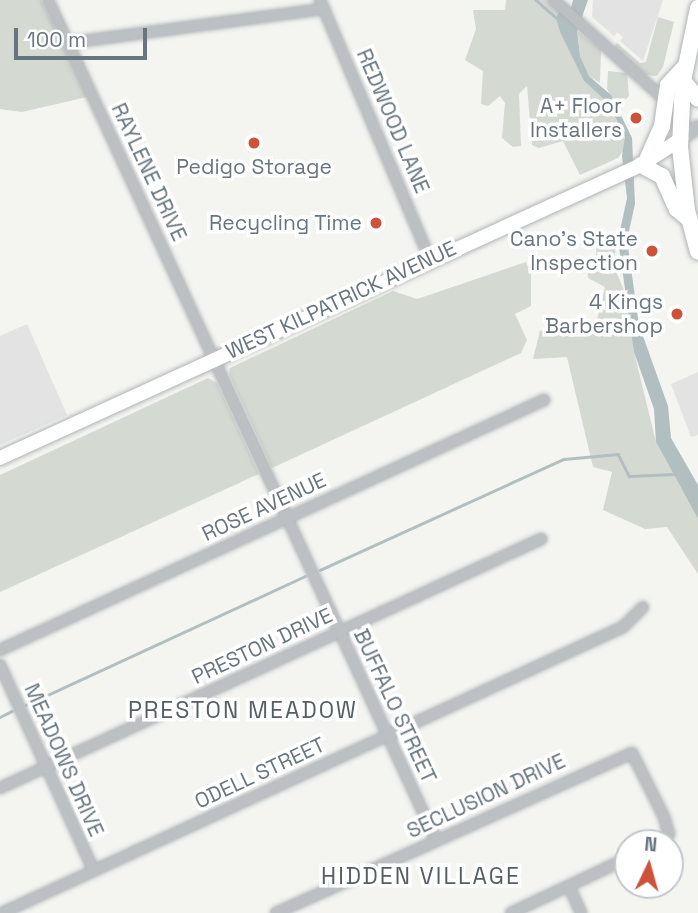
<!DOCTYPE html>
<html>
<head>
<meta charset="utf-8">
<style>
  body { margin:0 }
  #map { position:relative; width:698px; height:913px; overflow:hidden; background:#f4f4f1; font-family:"Space Grotesk",sans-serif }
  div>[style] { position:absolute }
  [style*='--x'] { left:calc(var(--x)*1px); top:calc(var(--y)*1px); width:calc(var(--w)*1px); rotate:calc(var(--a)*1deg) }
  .built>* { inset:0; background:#e2e3e2 }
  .green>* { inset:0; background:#d4d9d1 }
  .water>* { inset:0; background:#b2bfc1 }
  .stream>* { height:2.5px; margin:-1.25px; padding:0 1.25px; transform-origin:1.25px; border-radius:1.25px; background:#b2bfc1 }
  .roads { filter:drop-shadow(0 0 2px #afb4b7) drop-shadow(0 0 2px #afb4b7) }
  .minor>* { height:10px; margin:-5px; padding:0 5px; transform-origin:5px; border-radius:5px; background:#bcc0c2 }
  .tertiary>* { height:12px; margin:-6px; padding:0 6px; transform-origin:6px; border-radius:6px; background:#bcc0c2 }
  .secondary>* { height:14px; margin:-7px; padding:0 7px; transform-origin:7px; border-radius:7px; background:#fff }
  .primary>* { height:16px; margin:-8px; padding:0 8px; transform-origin:8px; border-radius:8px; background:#fff }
  .dots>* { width:19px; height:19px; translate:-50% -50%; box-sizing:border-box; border:4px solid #fff; border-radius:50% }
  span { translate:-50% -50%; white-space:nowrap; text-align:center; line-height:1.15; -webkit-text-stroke:7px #fff; paint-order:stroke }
  .poi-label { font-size:21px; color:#67767e }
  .right { translate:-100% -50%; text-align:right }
  .street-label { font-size:21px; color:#67767e }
  .neighbourhood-label { font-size:23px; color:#545e65; letter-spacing:2px }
  .north { position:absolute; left:614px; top:829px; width:70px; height:70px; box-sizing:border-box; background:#fff; border:2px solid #c2c8cb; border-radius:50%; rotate:5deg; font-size:19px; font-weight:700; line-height:28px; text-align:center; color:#67767e }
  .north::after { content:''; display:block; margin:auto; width:24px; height:32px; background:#cc533a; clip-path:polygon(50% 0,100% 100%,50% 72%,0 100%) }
  .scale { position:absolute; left:14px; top:28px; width:133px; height:32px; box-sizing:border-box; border:4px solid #67767e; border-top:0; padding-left:9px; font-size:21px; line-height:24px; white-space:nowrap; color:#67767e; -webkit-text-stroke:5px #fff; paint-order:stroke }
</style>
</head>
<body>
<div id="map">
  <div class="built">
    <div style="clip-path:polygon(593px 0,663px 0,643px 61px,620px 41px,623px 37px,617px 32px,614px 36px,592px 17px)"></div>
    <div style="clip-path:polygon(27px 324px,67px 415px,0 445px,0 336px)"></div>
    <div style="clip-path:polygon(698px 372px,698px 435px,691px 437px,671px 384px)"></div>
  </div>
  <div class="green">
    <div style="clip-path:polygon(0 0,41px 0,87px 97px,22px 112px,0 109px)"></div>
    <div style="clip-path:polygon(506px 0,549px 0,559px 11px,556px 18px,560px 31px,584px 81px,609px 104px,623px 128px,626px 147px,618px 158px,580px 175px,563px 141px,539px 148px,532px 145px,527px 86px,519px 94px,521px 146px,513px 147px,502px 138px,505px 103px,500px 96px,488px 106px,481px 104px,483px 71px,465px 60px,476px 29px,473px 10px,505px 10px)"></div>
    <div style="clip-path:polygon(658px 17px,674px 22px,663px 67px,657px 76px,646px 75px,613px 48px,617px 43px,640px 63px,646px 62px)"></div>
    <div style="clip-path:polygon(577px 31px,601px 50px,600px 83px,589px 76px,580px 56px)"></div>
    <div style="clip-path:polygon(608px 71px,627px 73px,629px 96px,622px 103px,615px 104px,607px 89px)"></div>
    <div style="clip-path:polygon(597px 232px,618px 236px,613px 264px,630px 305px,634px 352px,656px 442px,698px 519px,698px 574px,667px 527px,645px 529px,603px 510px,612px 472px,593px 467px,567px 357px,533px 359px,540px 331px,576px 323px,579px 336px,594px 332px,605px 287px,588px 278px,587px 257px,596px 258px)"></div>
    <div style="clip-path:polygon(526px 262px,531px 275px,531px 306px,515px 314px,527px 340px,521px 353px,272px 468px,229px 374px,230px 368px,393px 291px,417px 299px)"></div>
    <div style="clip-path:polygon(208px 378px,217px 383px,259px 474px,0 592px,0 475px)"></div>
  </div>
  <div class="water">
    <div style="clip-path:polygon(573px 0,588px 0,577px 31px,580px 56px,589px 76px,611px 95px,632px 138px,635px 204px,627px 240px,639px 325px,668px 406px,671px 438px,698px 485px,698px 519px,656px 442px,654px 409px,634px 352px,618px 240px,627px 198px,622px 156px,625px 137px,609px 104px,584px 81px,560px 32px,556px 18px,559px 11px,569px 17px)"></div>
  </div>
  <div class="stream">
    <div style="--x:536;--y:0;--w:29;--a:41"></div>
    <div style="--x:320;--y:570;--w:268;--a:-24.5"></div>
    <div style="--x:564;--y:459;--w:54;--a:-5.3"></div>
    <div style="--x:618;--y:454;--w:25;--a:63"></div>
    <div style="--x:629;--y:476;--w:45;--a:-2.5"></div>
    <div style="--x:26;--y:705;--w:307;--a:-24.8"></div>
    <div style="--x:0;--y:717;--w:13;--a:-27"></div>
  </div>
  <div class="roads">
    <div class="minor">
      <div style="--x:48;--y:0;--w:925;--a:65.21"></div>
      <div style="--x:320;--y:0;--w:281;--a:67"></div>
      <div style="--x:554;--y:0;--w:151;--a:42"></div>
      <div style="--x:68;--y:43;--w:258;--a:-7.6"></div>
      <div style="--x:0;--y:650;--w:599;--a:-24.68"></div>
      <div style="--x:0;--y:665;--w:226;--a:65.5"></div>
      <div style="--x:0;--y:788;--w:596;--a:-24.71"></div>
      <div style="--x:569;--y:886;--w:30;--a:66"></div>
      <div style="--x:2;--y:913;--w:684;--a:-24.73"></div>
      <div style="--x:623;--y:627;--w:28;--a:-45"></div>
      <div style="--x:276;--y:913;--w:390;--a:-24.2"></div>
      <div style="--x:632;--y:753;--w:72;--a:63.4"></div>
      <div style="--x:664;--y:817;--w:18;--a:74"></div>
      <div style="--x:669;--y:834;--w:12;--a:132"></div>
      <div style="--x:511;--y:913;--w:129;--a:-25.2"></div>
    </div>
    <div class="tertiary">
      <div style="--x:681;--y:139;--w:21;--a:-35"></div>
    </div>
    <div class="secondary">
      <div style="--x:0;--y:458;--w:705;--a:-24.57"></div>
      <div style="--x:641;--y:165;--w:48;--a:-33"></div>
    </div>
    <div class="primary">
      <div style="--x:698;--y:8;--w:75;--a:101.6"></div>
      <div style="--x:683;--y:81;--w:66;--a:92.6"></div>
      <div style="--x:680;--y:147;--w:63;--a:83.7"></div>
      <div style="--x:687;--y:210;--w:43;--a:75.3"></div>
      <div style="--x:683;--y:81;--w:23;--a:50"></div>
      <div style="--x:646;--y:162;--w:39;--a:-66"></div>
      <div style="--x:662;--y:126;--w:41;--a:-81.7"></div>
      <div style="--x:668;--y:85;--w:25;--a:-47"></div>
      <div style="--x:641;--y:165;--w:24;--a:28"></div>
      <div style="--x:662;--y:176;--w:36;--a:66"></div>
      <div style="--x:677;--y:209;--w:16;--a:40"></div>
    </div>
  </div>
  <div class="dots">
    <div style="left:636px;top:118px;background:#cc533a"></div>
    <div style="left:254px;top:143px;background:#cc533a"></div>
    <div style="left:376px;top:223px;background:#cc533a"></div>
    <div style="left:652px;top:251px;background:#cc533a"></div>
    <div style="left:677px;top:314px;background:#cc533a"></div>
  </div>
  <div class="poi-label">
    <span class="right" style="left:622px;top:118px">A+ Floor<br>Installers</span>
    <span style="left:254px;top:167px">Pedigo Storage</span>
    <span class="right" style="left:362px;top:223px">Recycling Time</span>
    <span class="right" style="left:638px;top:251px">Cano's State<br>Inspection</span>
    <span class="right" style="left:663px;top:314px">4 Kings<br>Barbershop</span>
  </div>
  <div class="street-label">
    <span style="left:393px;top:121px;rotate:67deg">REDWOOD LANE</span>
    <span style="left:149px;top:172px;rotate:65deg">RAYLENE DRIVE</span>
    <span style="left:341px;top:300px;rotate:-25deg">WEST KILPATRICK AVENUE</span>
    <span style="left:264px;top:507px;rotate:-25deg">ROSE AVENUE</span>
    <span style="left:262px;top:646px;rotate:-25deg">PRESTON DRIVE</span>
    <span style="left:395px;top:706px;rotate:65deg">BUFFALO STREET</span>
    <span style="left:64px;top:760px;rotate:66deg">MEADOWS DRIVE</span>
    <span style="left:260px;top:773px;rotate:-25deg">ODELL STREET</span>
    <span style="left:486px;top:796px;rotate:-25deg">SECLUSION DRIVE</span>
  </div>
  <div class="neighbourhood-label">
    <span style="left:243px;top:710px">PRESTON MEADOW</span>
    <span style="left:421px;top:876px">HIDDEN VILLAGE</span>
  </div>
  <div class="north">N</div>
  <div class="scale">100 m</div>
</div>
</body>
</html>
